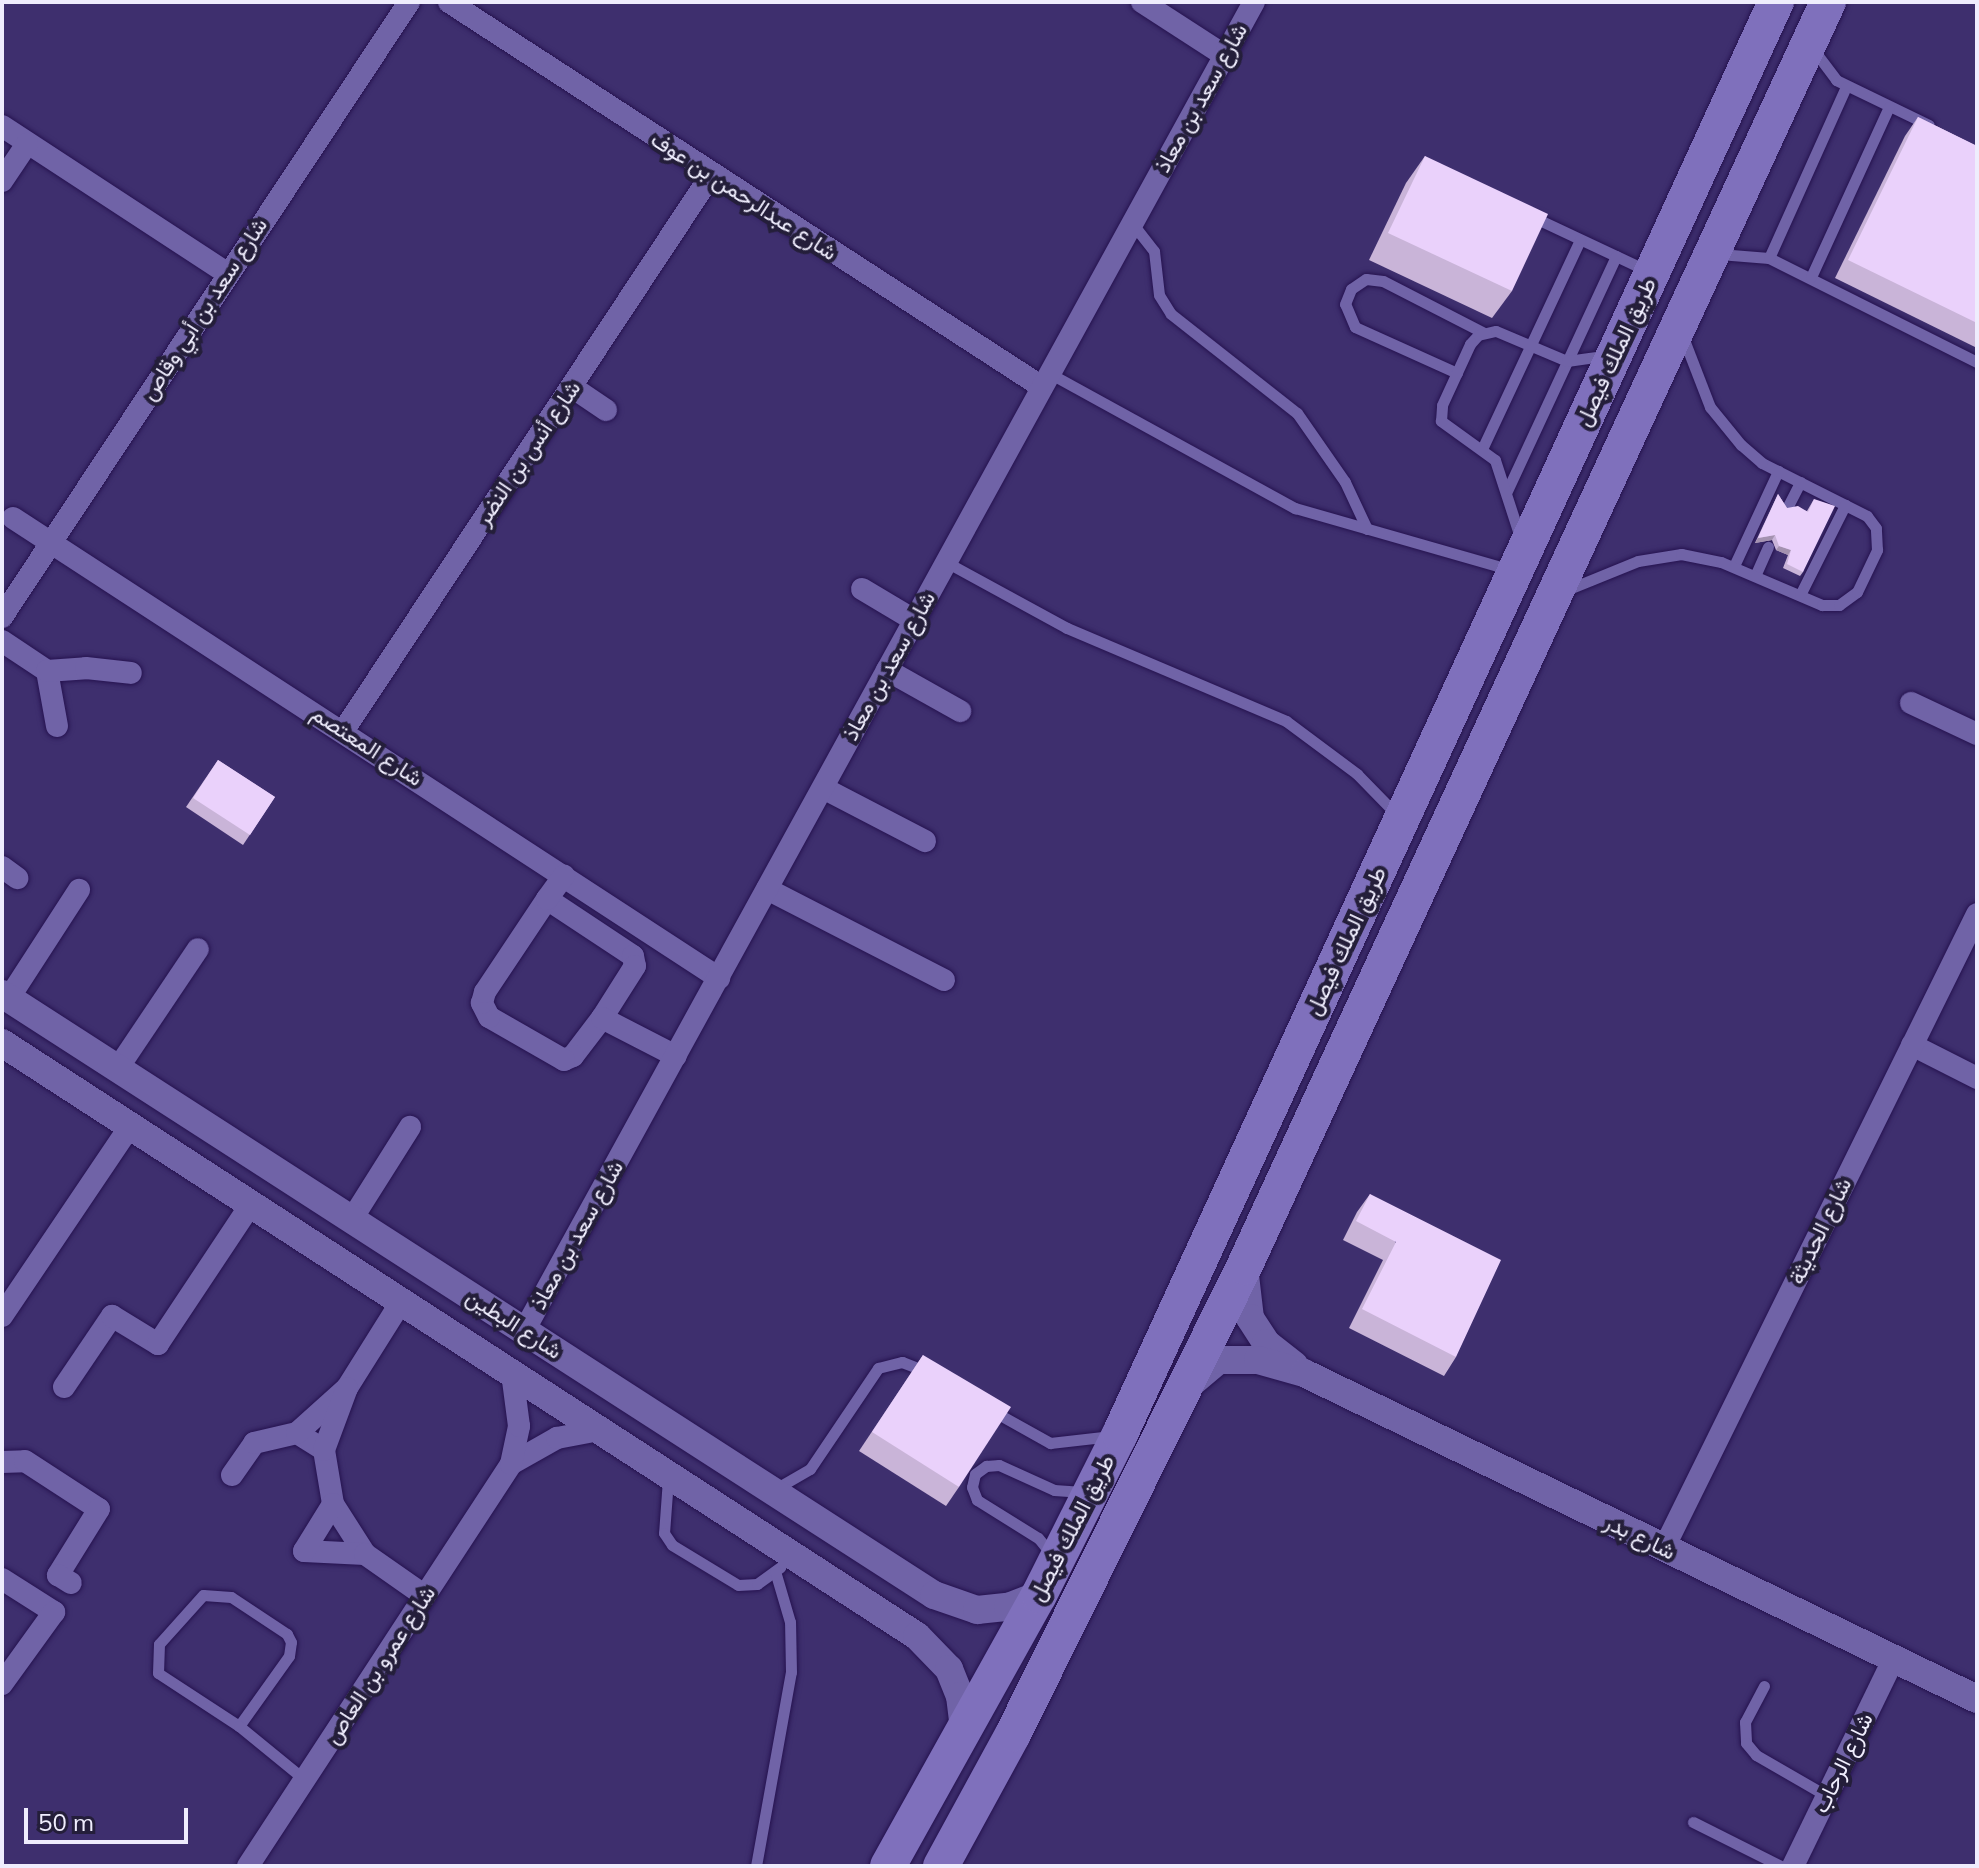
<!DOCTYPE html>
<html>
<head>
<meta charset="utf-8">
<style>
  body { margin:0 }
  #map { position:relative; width:1979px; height:1868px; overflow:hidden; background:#3e2f6e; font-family:Mulish,Vazirmatn,sans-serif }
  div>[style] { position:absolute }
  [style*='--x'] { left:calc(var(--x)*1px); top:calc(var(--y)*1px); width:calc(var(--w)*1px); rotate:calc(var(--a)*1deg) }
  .roads { filter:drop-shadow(0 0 2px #261350) drop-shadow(0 0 2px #261350) }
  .service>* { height:11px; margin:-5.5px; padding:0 5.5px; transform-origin:5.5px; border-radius:5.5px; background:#7063a7 }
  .minor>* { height:22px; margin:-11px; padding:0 11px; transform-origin:11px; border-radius:11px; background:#7063a7 }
  .tertiary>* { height:28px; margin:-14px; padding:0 14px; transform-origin:14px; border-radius:14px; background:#7063a7 }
  .primary>* { height:36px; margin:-18px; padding:0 18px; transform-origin:18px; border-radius:18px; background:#7f70bc }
  .wall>* { inset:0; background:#c9b4d8 }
  .shaded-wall>* { inset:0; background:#a492b0 }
  .building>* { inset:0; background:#ead1fb }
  span { translate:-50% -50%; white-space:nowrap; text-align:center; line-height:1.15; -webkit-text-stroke:8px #241e3a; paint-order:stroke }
  .street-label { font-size:22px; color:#efedfd }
  .frame { position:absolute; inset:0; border:4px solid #efedfd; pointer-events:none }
  .scale { position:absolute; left:24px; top:1808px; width:164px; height:36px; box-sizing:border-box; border:4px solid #efedfd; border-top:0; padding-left:10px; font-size:24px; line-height:28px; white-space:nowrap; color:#efedfd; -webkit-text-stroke:6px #241e3a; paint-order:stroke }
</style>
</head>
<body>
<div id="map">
  <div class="roads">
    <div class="service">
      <div style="--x:1813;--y:49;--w:39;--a:53"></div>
      <div style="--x:1836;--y:80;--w:103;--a:25.8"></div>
      <div style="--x:1533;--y:217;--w:127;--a:25.2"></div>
      <div style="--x:1132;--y:223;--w:36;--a:52"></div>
      <div style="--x:1154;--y:251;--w:44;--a:83.5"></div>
      <div style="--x:1159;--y:295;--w:22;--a:58"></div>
      <div style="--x:1171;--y:314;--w:160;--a:38.2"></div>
      <div style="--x:1297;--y:413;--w:84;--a:55.2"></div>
      <div style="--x:1345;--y:482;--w:52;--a:64.9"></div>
      <div style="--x:1719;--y:254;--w:50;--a:4.6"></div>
      <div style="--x:1769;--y:258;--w:233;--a:26.6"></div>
      <div style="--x:1769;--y:258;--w:188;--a:-65.8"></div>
      <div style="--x:1811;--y:277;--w:187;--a:-65.4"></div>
      <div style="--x:1049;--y:373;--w:281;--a:28.8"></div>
      <div style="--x:1295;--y:508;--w:225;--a:16"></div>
      <div style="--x:1457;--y:373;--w:112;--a:-155.7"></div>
      <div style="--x:1355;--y:327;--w:25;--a:-113"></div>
      <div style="--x:1345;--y:304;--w:16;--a:-68"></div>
      <div style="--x:1351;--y:289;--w:18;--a:-34"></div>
      <div style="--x:1366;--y:279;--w:17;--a:7"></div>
      <div style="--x:1383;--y:281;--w:114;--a:27.2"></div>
      <div style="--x:1483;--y:447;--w:229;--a:-64.9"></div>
      <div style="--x:1507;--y:491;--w:259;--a:-65.1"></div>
      <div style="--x:1788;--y:506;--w:27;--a:-63"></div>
      <div style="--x:1520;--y:537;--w:81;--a:-108"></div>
      <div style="--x:1495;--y:460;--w:67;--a:-144.2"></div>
      <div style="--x:1441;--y:421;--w:16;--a:-86"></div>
      <div style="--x:1442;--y:405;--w:67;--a:-65.3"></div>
      <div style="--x:1470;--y:344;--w:12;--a:-48"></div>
      <div style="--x:1478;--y:335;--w:18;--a:-13"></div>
      <div style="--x:1496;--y:331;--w:77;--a:22.9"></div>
      <div style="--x:1567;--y:361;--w:37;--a:-8"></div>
      <div style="--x:946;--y:562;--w:138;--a:28.6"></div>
      <div style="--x:1067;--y:628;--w:238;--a:23"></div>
      <div style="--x:1286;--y:721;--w:89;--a:36.7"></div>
      <div style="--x:1357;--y:774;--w:59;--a:45.7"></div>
      <div style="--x:1734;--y:566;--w:105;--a:-65.1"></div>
      <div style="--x:1755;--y:576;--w:32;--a:-66"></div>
      <div style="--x:1569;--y:589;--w:74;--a:-22.1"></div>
      <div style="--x:1638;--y:561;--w:44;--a:-9.2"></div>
      <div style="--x:1681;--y:554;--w:41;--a:11.3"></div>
      <div style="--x:1721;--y:562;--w:110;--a:23.1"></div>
      <div style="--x:1822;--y:605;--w:17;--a:0"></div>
      <div style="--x:1839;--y:605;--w:22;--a:-36"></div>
      <div style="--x:1857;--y:592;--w:47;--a:-64.5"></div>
      <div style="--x:1877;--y:550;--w:22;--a:-93"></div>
      <div style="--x:1876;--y:528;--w:15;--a:-127"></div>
      <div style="--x:1867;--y:516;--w:118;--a:-153.2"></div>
      <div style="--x:1762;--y:463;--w:28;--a:-139"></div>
      <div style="--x:1741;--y:445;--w:49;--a:-129.2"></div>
      <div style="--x:1710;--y:407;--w:75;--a:-111.1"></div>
      <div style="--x:1800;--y:595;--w:101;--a:-63.4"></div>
      <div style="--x:991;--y:1410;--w:68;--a:29.2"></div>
      <div style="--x:1050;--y:1443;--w:62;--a:-6.4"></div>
      <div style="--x:668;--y:1479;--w:54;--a:94.2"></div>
      <div style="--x:664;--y:1533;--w:14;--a:56"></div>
      <div style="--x:672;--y:1545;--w:77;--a:31.2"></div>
      <div style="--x:738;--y:1585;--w:19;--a:-3"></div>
      <div style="--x:757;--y:1584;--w:29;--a:-36"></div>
      <div style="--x:777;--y:1488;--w:38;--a:-30"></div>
      <div style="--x:810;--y:1469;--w:122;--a:-56"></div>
      <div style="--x:878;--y:1368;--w:25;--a:-14"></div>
      <div style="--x:902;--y:1362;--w:28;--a:21"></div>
      <div style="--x:1052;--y:1555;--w:22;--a:-129"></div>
      <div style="--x:1038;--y:1538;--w:72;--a:-148.1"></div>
      <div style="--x:977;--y:1500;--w:14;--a:-111"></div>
      <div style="--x:972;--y:1487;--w:13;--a:-77"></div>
      <div style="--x:975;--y:1474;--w:14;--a:-36"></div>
      <div style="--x:986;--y:1466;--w:13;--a:-4"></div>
      <div style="--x:999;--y:1465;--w:60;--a:24.4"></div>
      <div style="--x:1054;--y:1490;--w:29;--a:4"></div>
      <div style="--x:1764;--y:1686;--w:41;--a:117.8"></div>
      <div style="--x:1745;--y:1722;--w:21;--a:87"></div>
      <div style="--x:1746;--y:1743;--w:16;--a:50"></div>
      <div style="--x:1756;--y:1755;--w:82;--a:30"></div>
      <div style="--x:239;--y:1726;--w:86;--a:-54.5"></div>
      <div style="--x:289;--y:1656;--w:14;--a:-82"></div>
      <div style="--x:291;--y:1642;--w:9;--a:-117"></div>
      <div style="--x:287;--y:1634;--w:67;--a:-146.5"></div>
      <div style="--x:231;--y:1597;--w:28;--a:-176"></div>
      <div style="--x:203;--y:1595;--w:66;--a:131.9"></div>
      <div style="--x:159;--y:1644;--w:29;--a:92"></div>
      <div style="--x:158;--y:1673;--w:97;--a:33.2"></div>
      <div style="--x:239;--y:1726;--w:85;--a:39.3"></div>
      <div style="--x:1693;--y:1822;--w:98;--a:26.6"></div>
      <div style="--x:756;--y:1866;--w:197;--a:-79.8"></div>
      <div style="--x:791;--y:1672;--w:50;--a:-91.1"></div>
      <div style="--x:790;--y:1622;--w:53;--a:-106.4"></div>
    </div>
    <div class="minor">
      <div style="--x:449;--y:2;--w:707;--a:32.99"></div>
      <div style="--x:1142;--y:2;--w:98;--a:32.9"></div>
      <div style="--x:2;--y:126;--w:269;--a:33.2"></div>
      <div style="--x:2;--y:181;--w:45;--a:-56"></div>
      <div style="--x:572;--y:387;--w:41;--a:34.1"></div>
      <div style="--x:13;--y:518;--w:843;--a:33.09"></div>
      <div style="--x:862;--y:589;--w:61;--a:30.8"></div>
      <div style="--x:2;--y:617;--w:737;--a:-56.5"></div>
      <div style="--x:2;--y:641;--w:54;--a:33.7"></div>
      <div style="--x:887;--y:670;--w:84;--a:29.3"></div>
      <div style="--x:1911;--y:703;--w:73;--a:25.2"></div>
      <div style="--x:57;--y:726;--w:56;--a:-100.3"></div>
      <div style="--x:47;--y:671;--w:39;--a:-4"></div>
      <div style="--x:86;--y:668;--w:45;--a:6.3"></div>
      <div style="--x:344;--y:730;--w:665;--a:-56.52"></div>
      <div style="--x:823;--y:788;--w:115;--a:27.5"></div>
      <div style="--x:2;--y:867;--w:19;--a:36"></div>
      <div style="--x:767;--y:889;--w:199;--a:27.2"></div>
      <div style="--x:547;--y:899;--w:103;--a:33.5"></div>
      <div style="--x:633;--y:956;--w:10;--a:79"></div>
      <div style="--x:635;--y:966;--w:62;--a:122.4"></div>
      <div style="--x:602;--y:1018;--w:48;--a:127.3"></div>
      <div style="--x:573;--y:1056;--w:10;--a:156"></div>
      <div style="--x:564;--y:1060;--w:86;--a:-150.2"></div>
      <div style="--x:489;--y:1017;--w:16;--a:-117"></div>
      <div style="--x:482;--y:1003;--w:11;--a:-75"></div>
      <div style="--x:485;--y:992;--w:112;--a:-56.3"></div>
      <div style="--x:547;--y:899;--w:29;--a:-54"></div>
      <div style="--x:9;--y:998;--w:129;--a:-57.1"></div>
      <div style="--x:602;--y:1018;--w:83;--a:27.2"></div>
      <div style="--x:1912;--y:1045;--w:73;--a:26.9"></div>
      <div style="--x:118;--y:1068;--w:143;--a:-56.1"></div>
      <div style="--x:352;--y:1219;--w:109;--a:-57.8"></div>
      <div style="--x:2;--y:1316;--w:229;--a:-56"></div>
      <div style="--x:524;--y:1331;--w:1516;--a:-61.22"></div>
      <div style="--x:64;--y:1387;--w:86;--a:-55.9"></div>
      <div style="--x:112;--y:1316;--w:54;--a:31.3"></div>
      <div style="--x:158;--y:1344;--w:168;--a:-56.4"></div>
      <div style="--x:347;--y:1388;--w:102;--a:-57.9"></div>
      <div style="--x:297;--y:1433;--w:32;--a:32"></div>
      <div style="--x:324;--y:1450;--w:55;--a:80.5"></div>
      <div style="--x:333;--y:1504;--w:59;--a:57.4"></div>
      <div style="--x:365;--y:1554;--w:61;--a:-177.2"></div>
      <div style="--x:304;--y:1551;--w:55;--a:-58.3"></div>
      <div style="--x:2;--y:1462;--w:23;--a:-2"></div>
      <div style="--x:25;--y:1461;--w:88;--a:33"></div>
      <div style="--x:99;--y:1509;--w:78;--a:121.8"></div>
      <div style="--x:58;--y:1575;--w:15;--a:32"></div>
      <div style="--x:511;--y:1464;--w:53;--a:-29.5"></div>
      <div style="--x:557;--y:1438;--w:43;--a:-10.8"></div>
      <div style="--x:232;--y:1475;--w:39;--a:-55"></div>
      <div style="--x:254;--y:1443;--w:44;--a:-13.1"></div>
      <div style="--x:297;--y:1433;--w:67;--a:-42"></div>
      <div style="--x:347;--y:1388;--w:66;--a:110.4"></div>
      <div style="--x:1664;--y:1548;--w:707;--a:-63.72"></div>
      <div style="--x:365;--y:1554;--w:73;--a:35"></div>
      <div style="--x:2;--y:1579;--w:62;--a:32.4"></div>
      <div style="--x:54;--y:1612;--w:89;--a:125.8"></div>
      <div style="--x:248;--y:1866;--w:480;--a:-56.8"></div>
      <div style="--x:511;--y:1464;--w:39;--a:-78"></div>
      <div style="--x:519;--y:1426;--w:53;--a:-97.5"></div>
      <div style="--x:1793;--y:1866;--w:229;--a:-64.1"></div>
    </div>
    <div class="tertiary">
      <div style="--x:2;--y:994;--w:1109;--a:32.82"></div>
      <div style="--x:934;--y:1595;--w:46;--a:19.2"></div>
      <div style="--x:977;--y:1610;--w:31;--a:-6"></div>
      <div style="--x:1008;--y:1607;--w:33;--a:-21"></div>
      <div style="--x:2;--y:1043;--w:1090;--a:32.95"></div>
      <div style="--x:917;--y:1636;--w:46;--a:45.9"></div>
      <div style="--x:949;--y:1669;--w:29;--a:68"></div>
      <div style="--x:960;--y:1696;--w:35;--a:83"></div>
      <div style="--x:1244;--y:1267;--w:51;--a:83.3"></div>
      <div style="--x:1250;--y:1318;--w:30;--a:57"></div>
      <div style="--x:1266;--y:1343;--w:36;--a:38"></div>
      <div style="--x:1190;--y:1384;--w:38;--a:-40"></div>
      <div style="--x:1219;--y:1360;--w:39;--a:0"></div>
      <div style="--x:1258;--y:1360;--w:48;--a:15.8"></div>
      <div style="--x:1304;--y:1373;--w:748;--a:25.85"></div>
    </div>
    <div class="primary">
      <div style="--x:888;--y:1866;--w:310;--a:-60.9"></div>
      <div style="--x:1039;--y:1595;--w:180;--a:-63.3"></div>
      <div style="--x:1120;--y:1434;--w:1575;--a:-65.39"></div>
      <div style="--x:941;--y:1866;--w:150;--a:-61.4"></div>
      <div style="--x:1013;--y:1734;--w:521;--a:-63.68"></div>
      <div style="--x:1244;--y:1267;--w:1393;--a:-65.22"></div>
    </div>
  </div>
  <div class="wall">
    <div style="clip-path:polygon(1918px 117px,1977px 146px,1977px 348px,1835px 278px,1905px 136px)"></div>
    <div style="clip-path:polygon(1425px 156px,1512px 291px,1492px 318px,1369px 260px,1406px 183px)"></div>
    <div style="clip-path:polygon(1778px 494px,1787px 508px,1807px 511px,1814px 499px,1803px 572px,1800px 576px,1783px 568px,1788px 555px,1776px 550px,1772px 540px,1755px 543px)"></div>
    <div style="clip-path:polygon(218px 760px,275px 797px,243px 845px,186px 807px)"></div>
    <div style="clip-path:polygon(1370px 1194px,1456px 1357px,1444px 1376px,1349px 1328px,1383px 1260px,1343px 1240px,1357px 1212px)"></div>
    <div style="clip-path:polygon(923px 1355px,959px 1487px,946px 1506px,859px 1451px)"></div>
  </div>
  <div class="shaded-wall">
    <div style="clip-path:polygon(1775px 535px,1772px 540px,1755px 543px,1758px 538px)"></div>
    <div style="clip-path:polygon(1779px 546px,1791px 550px,1788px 555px,1776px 550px)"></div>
  </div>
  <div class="building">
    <div style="clip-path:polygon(1918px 117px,1977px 146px,1977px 323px,1848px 260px)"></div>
    <div style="clip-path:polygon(1425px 156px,1548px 214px,1512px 291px,1388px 233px)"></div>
    <div style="clip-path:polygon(1778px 494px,1787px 508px,1798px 506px,1808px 512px,1814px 499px,1835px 506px,1803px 572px,1787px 564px,1791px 550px,1779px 546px,1775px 535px,1758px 538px)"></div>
    <div style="clip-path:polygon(218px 760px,275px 797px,250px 835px,193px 798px)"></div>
    <div style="clip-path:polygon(1370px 1194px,1501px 1260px,1456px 1357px,1362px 1309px,1396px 1242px,1356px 1221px)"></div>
    <div style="clip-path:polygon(923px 1355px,1011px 1407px,959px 1487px,872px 1432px)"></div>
  </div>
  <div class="street-label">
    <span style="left:1201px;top:98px;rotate:-61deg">شارع سعد بن معاذ</span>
    <span style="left:744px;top:196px;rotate:33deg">شارع عبدالرحمن بن عوف</span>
    <span style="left:204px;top:309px;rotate:-57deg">شارع سعد بن أبي وقاص</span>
    <span style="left:1616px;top:352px;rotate:-65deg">طريق الملك فيصل</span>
    <span style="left:528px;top:453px;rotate:-56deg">شارع أنس بن النضر</span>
    <span style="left:889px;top:666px;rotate:-61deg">شارع سعد بن معاذ</span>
    <span style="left:367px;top:746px;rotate:33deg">شارع المعتصم</span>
    <span style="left:1346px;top:941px;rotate:-65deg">طريق الملك فيصل</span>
    <span style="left:1820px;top:1231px;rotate:-64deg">شارع الحديثة</span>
    <span style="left:577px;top:1235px;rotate:-61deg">شارع سعد بن معاذ</span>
    <span style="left:514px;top:1324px;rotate:33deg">شارع البطين</span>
    <span style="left:1072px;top:1528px;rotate:-63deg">طريق الملك فيصل</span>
    <span style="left:1640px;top:1537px;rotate:26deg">شارع بدر</span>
    <span style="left:380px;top:1665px;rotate:-57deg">شارع عمرو بن العاص</span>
    <span style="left:1843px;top:1763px;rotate:-64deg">شارع الرحاب</span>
  </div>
  <div class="frame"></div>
  <div class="scale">50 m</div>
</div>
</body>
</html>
